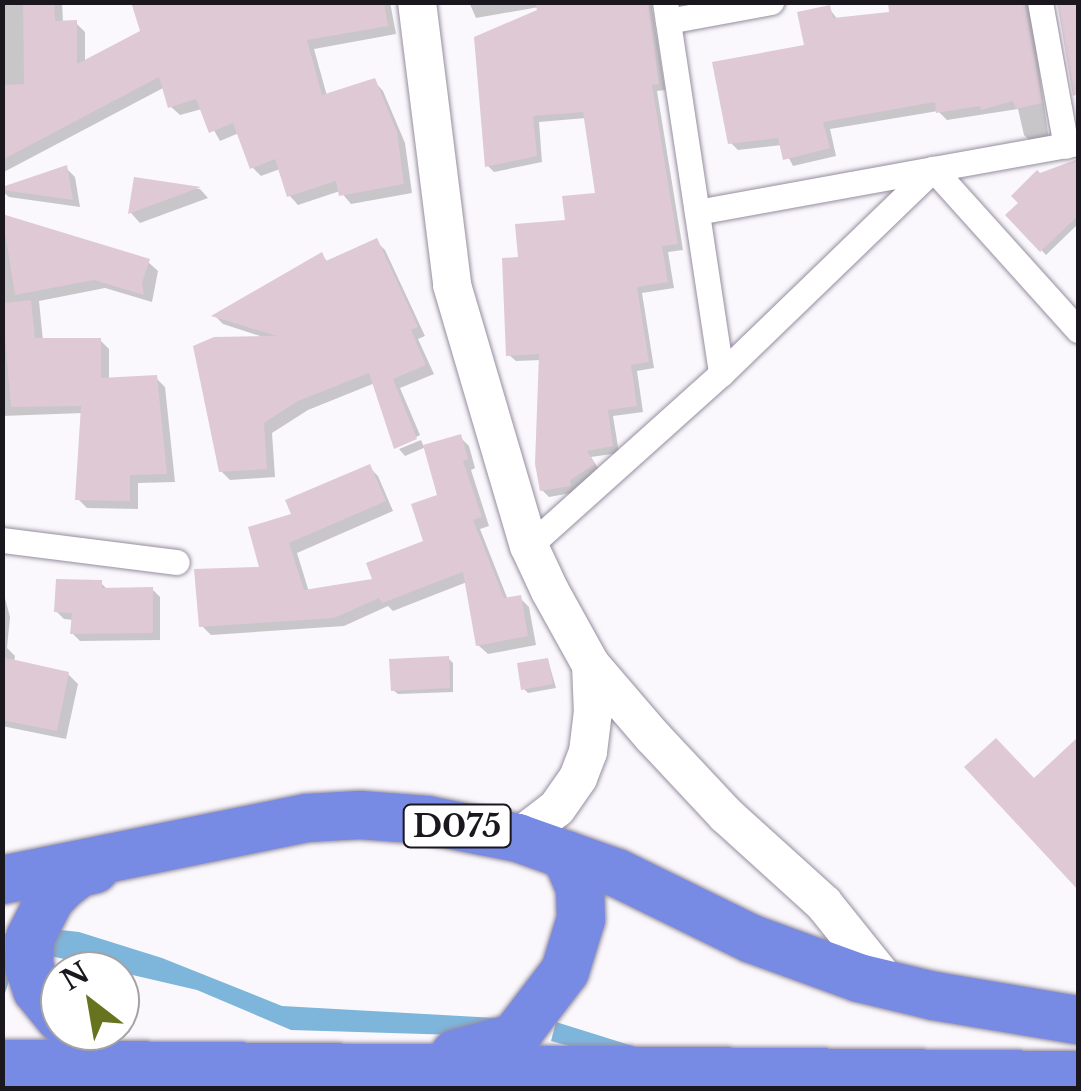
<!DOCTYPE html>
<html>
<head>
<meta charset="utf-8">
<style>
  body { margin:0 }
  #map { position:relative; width:1081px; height:1091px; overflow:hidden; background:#faf8fc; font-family:"Libre Baskerville",serif }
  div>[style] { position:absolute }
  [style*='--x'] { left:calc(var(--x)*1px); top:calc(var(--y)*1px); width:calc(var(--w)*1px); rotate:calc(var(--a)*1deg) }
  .water>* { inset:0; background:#7eb5db }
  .shadow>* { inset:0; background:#0003 }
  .building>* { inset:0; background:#dec9d5 }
  .roads { filter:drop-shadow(0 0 2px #968da0) drop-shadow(0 0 2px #968da0) }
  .street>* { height:25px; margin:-12.5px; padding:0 12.5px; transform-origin:12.5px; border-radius:12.5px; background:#fff }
  .secondary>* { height:38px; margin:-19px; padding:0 19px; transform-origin:19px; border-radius:19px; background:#fff }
  .highway>* { height:48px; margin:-24px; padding:0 24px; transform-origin:24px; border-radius:24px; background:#778ae4 }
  span { translate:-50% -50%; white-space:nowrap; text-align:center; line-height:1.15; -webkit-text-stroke:8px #fff; paint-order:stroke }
  .shield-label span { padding:2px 8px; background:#fff; border:2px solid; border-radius:8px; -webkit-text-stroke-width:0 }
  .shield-label { font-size:32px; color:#1b171e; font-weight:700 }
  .frame { position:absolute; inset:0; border:5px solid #1b171e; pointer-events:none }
  .north { position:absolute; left:40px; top:951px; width:100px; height:100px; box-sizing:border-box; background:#fff; border:2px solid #a4a2a5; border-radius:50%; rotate:329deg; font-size:28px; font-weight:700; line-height:40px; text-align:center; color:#1b171e }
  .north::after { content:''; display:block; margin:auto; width:35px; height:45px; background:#67731e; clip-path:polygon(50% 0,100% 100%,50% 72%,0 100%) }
</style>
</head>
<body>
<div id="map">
  <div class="water">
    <div style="clip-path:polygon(16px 925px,79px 932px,162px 958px,282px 1006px,496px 1018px,490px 1036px,291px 1030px,197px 990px,38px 953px,14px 966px,3px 999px,3px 936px)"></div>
    <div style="clip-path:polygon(556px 1022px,767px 1088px,624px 1061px,551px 1041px)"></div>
  </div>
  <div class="shadow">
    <div style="clip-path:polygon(2px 2px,62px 2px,63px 23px,76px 23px,85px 32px,85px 63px,143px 32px,154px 2px,390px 2px,396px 34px,314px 49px,327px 96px,374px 81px,383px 91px,405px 143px,412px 193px,351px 204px,340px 191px,298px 205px,289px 195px,280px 169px,261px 176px,252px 167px,239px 133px,220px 141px,202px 109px,180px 115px,170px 106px,165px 87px,2px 173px)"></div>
    <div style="clip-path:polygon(469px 2px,651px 2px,665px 90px,657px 91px,683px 250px,668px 252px,674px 288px,642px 293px,654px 368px,637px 371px,643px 412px,613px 416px,619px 453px,591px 457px,600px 471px,576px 487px,577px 492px,549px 497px,542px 490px,541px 360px,516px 361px,509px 355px,520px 259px,598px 195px,586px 118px,539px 122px,542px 162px,494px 172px,488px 166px,540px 11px,539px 7px,476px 18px)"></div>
    <div style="clip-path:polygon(890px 2px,1034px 2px,1031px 13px,1049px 140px,1032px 143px,1024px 135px,1018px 109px,947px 120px,938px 111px,830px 129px,836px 156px,793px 166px,782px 145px,738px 150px,730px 142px,807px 47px,829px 8px,838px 20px,892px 14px)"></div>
    <div style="clip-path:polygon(1078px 162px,1078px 224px,1046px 255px,1009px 215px,1040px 176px)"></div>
    <div style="clip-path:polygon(66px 168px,75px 177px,80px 207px,9px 197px,2px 191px)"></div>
    <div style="clip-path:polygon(136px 180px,200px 189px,208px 198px,140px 223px,131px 213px)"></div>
    <div style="clip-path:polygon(2px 217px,148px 262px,158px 271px,152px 302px,105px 288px,39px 301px,43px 341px,100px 340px,109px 349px,109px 380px,156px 378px,165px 387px,175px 482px,138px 483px,138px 509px,87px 508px,78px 499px,83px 413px,2px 416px)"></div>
    <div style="clip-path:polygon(376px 241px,385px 250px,425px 336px,418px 339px,434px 374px,400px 388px,420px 435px,397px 447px,375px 383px,308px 410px,272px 433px,275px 477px,230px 480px,221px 471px,266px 338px,223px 324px,215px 316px,321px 255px,329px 263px)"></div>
    <div style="clip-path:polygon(460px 437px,469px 446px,475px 468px,471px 470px,489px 526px,480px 529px,508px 600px,520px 598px,529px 607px,536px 645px,488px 654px,478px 645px,467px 582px,393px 611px,388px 606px,344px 626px,211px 635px,202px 626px,262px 569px,294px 516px,369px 467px,378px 476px,393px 511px,297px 553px,309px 592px,376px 581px,426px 542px,440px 497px,426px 447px,405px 456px,399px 449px,421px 440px,424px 447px)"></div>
    <div style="clip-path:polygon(101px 583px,108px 590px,152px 589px,160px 597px,160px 640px,80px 641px,72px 633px,74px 620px,64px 619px,56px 611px)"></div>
    <div style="clip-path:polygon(2px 587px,10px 617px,7px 648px,15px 656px,14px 662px,68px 674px,78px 684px,66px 739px,2px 726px)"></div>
    <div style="clip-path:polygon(448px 658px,453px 663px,453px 692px,398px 694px,393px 690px)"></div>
    <div style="clip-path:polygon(548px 660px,556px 688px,528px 693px,524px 689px)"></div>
    <div style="clip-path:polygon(1072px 746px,1078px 753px,1078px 886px,968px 768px,1034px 781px)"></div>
  </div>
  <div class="building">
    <div style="clip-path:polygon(23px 2px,54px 2px,55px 21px,77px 20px,77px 64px,140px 31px,131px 2px,384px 2px,388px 26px,307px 40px,322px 95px,375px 78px,397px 132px,404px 184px,339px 196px,336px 181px,287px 197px,275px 159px,250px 169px,233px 123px,209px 133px,196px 99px,168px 108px,159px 77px,2px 160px,2px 85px,24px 84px)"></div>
    <div style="clip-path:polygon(535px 2px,648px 2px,659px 84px,652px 85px,678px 244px,662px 246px,668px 282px,637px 287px,649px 362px,631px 365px,637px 406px,608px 410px,613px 446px,587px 451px,595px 464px,570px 480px,571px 486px,540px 491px,535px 464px,539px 354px,506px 356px,502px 258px,518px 257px,515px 224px,565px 220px,562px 196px,595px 193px,583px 112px,533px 116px,537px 156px,485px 167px,474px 37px,537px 10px)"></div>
    <div style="clip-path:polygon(888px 2px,1024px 2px,1042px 103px,1016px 109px,1013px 101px,981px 110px,980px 106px,936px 113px,935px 102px,823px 122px,830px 148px,783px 160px,778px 138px,728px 144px,712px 62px,804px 45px,797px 12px,830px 5px,833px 18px,889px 12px)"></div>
    <div style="clip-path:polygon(1057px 2px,1078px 2px,1078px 94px,1073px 96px)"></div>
    <div style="clip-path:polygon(1078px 159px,1078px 216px,1040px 252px,1005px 215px,1018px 203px,1011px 196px,1037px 170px,1040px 173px)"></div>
    <div style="clip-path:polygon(67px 165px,73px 200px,2px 190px,2px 187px)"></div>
    <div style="clip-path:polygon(134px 177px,201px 187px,128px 214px)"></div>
    <div style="clip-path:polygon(2px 214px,150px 259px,142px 283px,144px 295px,94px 280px,15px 295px)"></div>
    <div style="clip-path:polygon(377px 238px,418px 327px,411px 330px,426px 365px,393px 379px,417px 439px,394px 449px,369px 373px,298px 401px,264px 423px,267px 469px,219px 472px,193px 346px,214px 337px,277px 336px,211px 316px,322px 252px,326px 261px)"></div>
    <div style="clip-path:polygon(31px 300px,35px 338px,101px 338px,101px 378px,157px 375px,167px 474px,130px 475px,130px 501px,75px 500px,81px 406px,11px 407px,2px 303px)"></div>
    <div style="clip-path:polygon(461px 434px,468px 459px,463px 461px,482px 517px,473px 520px,504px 598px,521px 595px,528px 636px,476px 646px,463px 572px,382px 603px,379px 598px,334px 618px,199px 627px,194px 569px,259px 567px,248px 527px,291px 514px,285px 500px,370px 464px,386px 501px,289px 543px,304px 590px,372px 579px,366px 563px,423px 541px,411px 504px,437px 495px,423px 445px)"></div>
    <div style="clip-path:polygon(56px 579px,102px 580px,102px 588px,153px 587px,153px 633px,70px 634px,72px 613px,54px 612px)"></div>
    <div style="clip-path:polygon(449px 656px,450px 688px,391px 691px,389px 659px)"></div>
    <div style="clip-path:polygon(2px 657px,69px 672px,57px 731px,2px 720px)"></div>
    <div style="clip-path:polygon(548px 658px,553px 684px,521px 690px,517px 663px)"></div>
    <div style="clip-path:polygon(1078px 737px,1078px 890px,964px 767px,996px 738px,1034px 778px)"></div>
  </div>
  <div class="roads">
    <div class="street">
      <div style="--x:665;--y:2;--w:376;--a:81.4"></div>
      <div style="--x:1040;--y:2;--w:146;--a:79.8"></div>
      <div style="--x:668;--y:21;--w:105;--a:-10.5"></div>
      <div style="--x:697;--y:212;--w:240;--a:-10.3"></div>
      <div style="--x:933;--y:169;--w:217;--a:48"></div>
      <div style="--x:2;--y:540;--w:176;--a:7.2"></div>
      <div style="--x:529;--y:546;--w:258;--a:-41.9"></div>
      <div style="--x:721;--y:374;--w:295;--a:-44"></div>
      <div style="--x:933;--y:169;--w:147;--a:-10.2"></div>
    </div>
    <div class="secondary">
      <div style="--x:417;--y:2;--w:285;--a:82.9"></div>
      <div style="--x:452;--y:285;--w:272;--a:73.6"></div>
      <div style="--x:529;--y:546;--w:50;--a:65"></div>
      <div style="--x:550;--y:591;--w:85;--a:61"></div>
      <div style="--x:591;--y:665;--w:95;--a:49.3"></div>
      <div style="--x:653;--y:737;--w:107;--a:46.9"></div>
      <div style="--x:726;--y:815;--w:132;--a:42.2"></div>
      <div style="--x:824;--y:904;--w:104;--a:51.3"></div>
      <div style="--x:518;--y:838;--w:49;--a:-37.6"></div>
      <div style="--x:557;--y:808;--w:37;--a:-55"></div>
      <div style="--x:578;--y:778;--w:28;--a:-69"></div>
      <div style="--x:588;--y:752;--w:38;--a:-83"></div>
      <div style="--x:593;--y:714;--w:49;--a:-92.3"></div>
    </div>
    <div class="highway">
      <div style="--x:2;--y:880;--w:311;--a:-11.5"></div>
      <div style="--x:307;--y:818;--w:53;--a:-3.2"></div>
      <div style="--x:360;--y:815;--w:67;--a:4.3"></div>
      <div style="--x:427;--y:820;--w:93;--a:11.2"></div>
      <div style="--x:518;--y:838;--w:105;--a:19.5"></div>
      <div style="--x:617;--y:873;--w:150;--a:26.1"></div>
      <div style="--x:752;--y:939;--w:114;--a:20"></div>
      <div style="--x:859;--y:978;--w:77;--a:13.5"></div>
      <div style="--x:934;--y:996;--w:146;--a:9.5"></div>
      <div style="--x:60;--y:1018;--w:36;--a:-129"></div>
      <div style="--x:37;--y:990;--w:25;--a:-108"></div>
      <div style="--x:29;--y:966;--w:28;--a:-88"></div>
      <div style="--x:30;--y:938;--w:44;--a:-62.9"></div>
      <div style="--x:50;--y:899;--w:18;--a:-47"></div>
      <div style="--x:62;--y:886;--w:21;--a:-37"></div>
      <div style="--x:79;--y:873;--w:16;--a:-14"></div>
      <div style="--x:455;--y:1054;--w:61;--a:-15.2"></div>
      <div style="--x:514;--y:1038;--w:84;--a:-52.7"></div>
      <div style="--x:565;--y:971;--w:54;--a:-72.9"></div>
      <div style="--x:581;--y:919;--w:31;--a:-92"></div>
      <div style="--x:580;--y:888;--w:36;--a:-113"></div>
      <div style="--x:2;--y:1064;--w:1076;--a:0.59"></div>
    </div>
  </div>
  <div class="shield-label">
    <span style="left:457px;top:826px">D075</span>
  </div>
  <div class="frame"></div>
  <div class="north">N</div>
</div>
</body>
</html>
